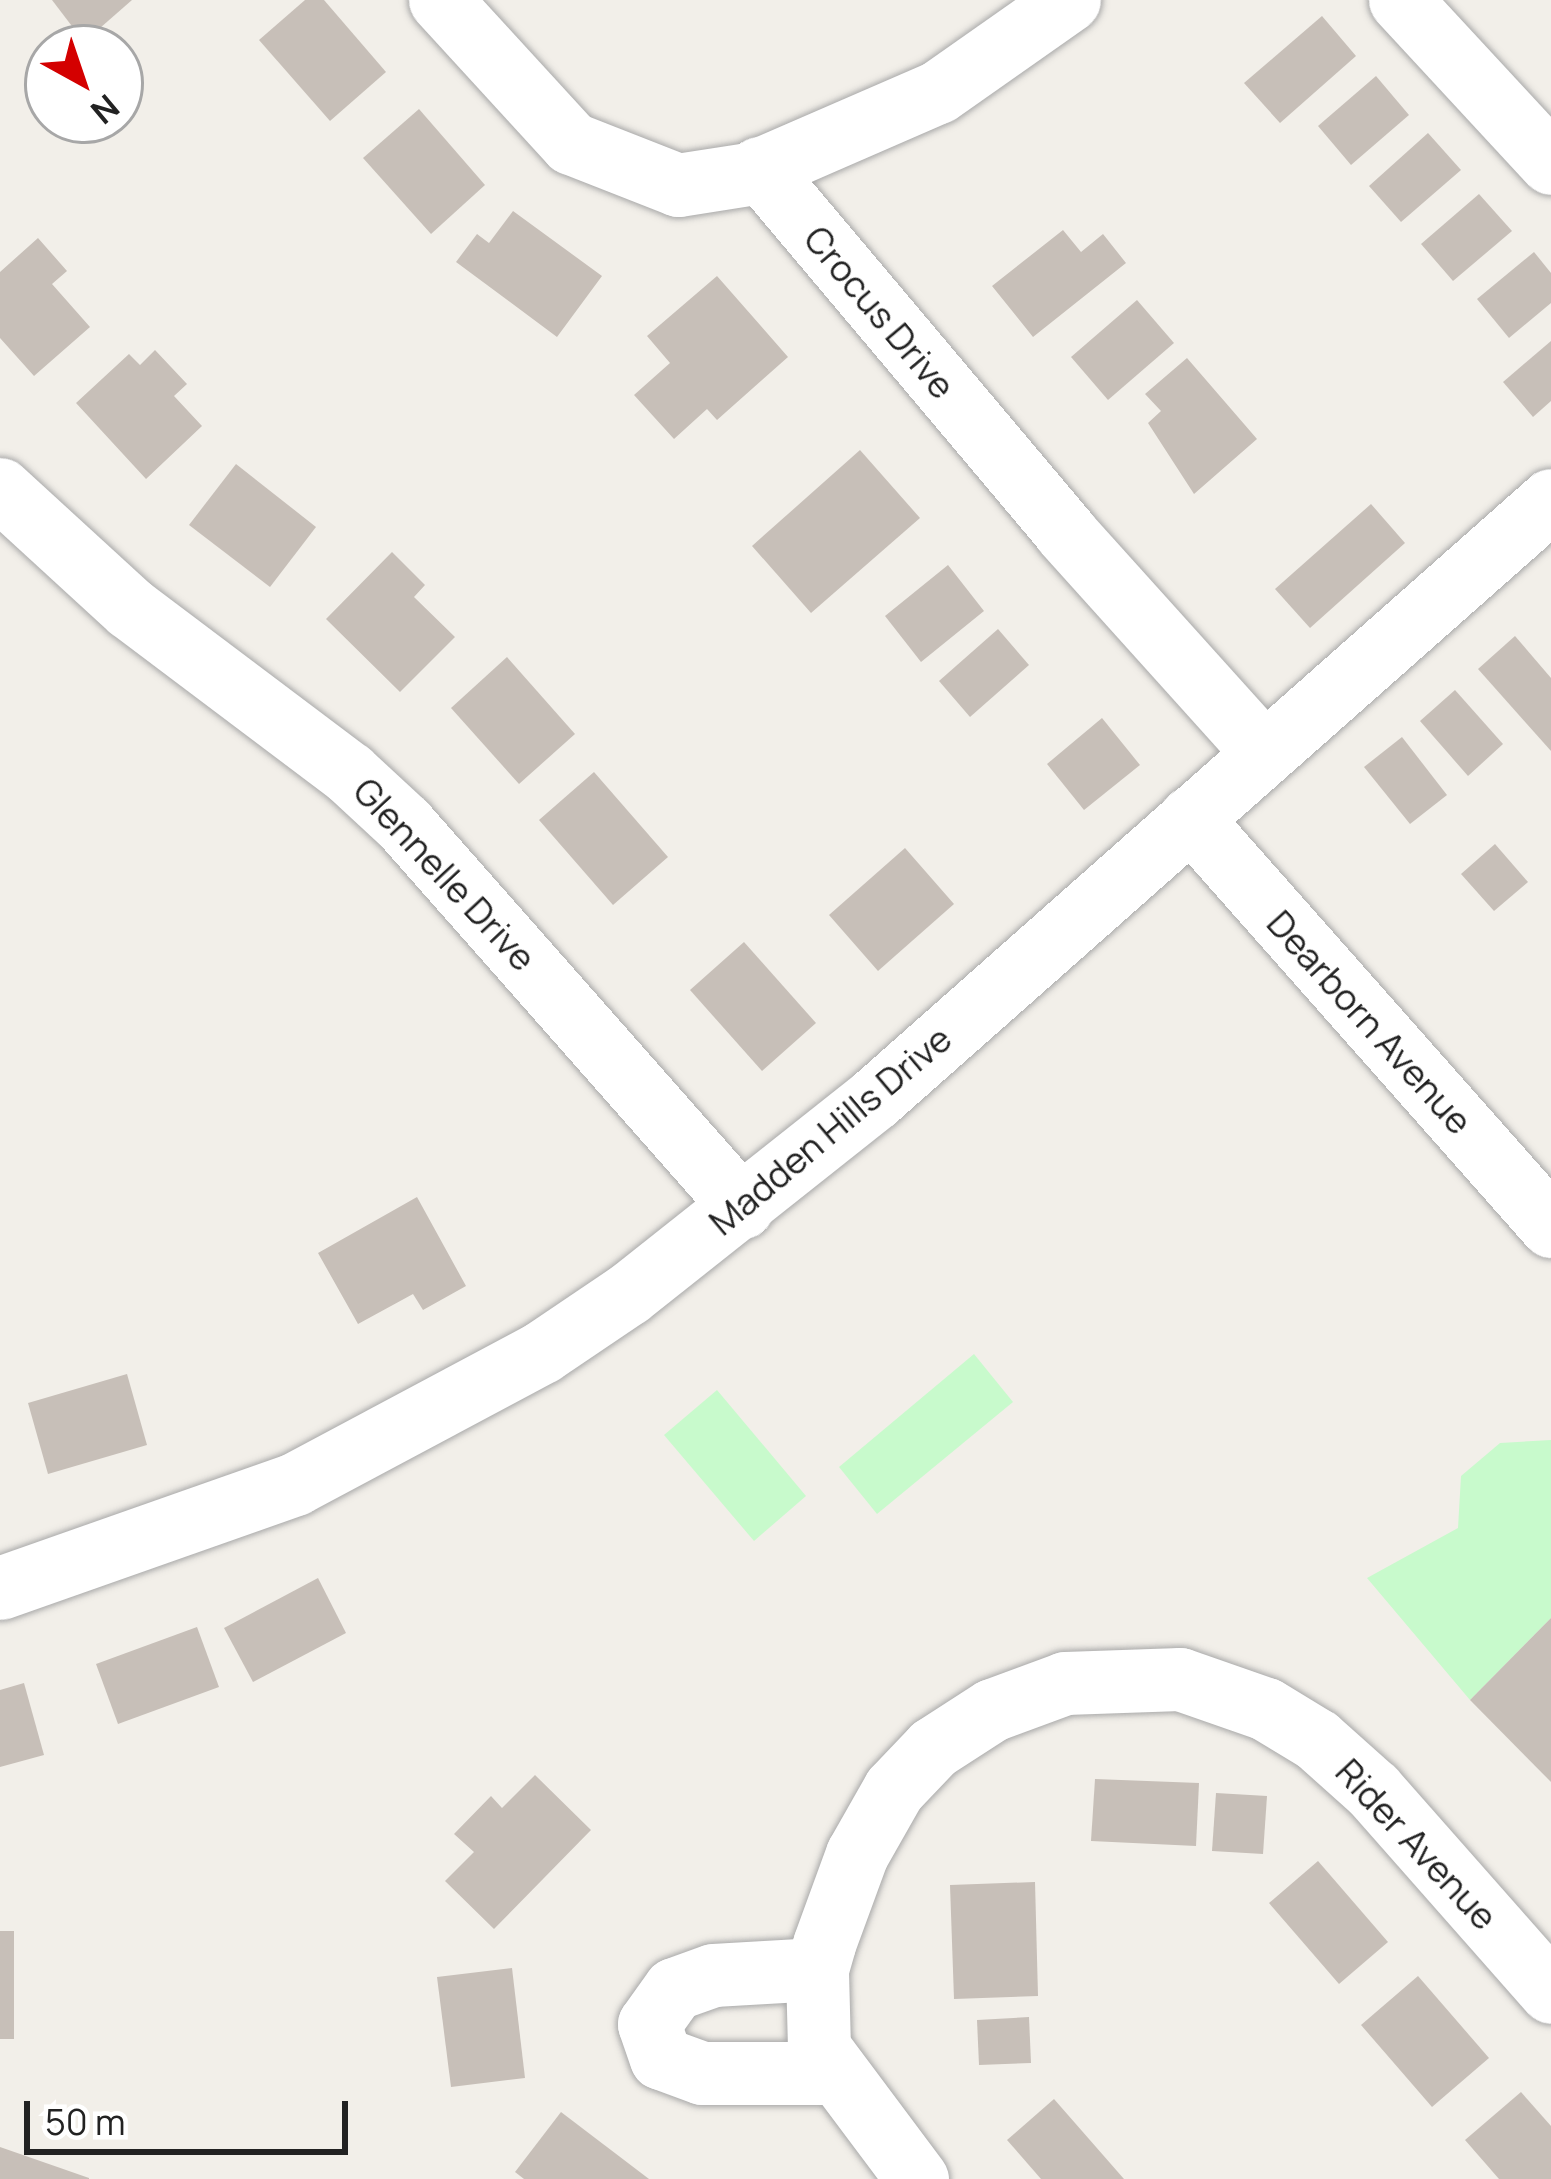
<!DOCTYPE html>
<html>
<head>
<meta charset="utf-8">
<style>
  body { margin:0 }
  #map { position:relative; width:1551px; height:2179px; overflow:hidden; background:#f2efe9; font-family:Manrope,sans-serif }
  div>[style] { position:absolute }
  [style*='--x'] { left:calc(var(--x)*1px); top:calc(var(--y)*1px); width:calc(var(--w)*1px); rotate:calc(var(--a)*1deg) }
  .park>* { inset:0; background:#c8facc }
  .building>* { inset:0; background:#c7bfb8 }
  .roads { filter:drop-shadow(0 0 3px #a9a9a9) drop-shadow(0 0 3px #a9a9a9) }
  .minor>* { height:63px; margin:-31.5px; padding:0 31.5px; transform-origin:31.5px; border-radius:31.5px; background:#fff }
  span { translate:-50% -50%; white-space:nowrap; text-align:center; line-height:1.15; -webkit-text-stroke:10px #fff; paint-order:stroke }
  .street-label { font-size:36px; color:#222 }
  .north { position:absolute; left:24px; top:24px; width:120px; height:120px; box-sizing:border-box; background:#fff; border:3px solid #a7a7a7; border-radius:50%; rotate:140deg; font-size:33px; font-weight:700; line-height:48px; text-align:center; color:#222 }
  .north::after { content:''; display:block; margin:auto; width:42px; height:54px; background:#d40000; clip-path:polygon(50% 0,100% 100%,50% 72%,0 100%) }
  .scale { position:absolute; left:24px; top:2101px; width:324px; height:54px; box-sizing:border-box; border:6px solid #222; border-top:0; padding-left:15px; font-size:36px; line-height:42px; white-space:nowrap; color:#222; -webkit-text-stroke:9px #fff; paint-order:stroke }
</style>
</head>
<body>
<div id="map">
  <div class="park">
    <div style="clip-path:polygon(974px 1354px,1013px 1402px,877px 1514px,839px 1467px)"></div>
    <div style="clip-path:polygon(717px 1390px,806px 1496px,754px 1541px,664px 1435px)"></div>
    <div style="clip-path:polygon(1551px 1440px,1551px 1618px,1470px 1700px,1367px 1578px,1458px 1528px,1461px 1476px,1500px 1443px)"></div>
  </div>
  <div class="building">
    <div style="clip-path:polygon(52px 0,132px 0,84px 42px)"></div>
    <div style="clip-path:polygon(305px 0,324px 0,386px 72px,330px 121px,259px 40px)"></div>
    <div style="clip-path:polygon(1322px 16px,1356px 56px,1280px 123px,1244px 83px)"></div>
    <div style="clip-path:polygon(1376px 76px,1409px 115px,1351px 165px,1318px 126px)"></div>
    <div style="clip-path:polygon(419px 109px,485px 185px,431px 234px,363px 158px)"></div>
    <div style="clip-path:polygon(1428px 133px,1461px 170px,1401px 222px,1369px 186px)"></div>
    <div style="clip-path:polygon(1479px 194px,1512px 231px,1453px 281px,1421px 244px)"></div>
    <div style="clip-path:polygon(513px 211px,602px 276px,557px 337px,456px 262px,477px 234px,489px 243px)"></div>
    <div style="clip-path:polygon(1063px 230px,1081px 252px,1103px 234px,1126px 263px,1033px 337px,992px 286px)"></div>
    <div style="clip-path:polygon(38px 238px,67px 271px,52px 284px,90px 327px,34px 376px,0 338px,0 272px)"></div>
    <div style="clip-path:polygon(1534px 252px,1551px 273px,1551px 303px,1509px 338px,1477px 299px)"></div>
    <div style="clip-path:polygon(717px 276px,788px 357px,717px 420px,707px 409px,674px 439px,634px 395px,670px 363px,647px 336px)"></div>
    <div style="clip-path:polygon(1137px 300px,1174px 343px,1108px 400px,1071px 357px)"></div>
    <div style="clip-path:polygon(1551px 341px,1551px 401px,1533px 417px,1503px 382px)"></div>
    <div style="clip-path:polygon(155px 350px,187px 384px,174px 396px,202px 426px,146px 479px,76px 403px,129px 354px,140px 365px)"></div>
    <div style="clip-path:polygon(1187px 358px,1257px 439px,1194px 494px,1148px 423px,1161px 411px,1145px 394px)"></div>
    <div style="clip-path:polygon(860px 450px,920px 518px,811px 613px,752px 546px)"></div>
    <div style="clip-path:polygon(236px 464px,316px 527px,270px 587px,189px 525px)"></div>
    <div style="clip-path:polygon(1371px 504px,1405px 543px,1310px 628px,1275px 589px)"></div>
    <div style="clip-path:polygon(392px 552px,425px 585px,414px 597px,455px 637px,400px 692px,326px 619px)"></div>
    <div style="clip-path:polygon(948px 565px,984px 611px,921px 662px,885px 616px)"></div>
    <div style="clip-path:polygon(998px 629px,1029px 665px,970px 717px,939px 681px)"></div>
    <div style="clip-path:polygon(1515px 636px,1551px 678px,1551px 751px,1478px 669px)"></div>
    <div style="clip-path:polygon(507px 657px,575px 734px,519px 784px,451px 708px)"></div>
    <div style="clip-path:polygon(1455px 690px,1503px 744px,1468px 776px,1420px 721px)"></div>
    <div style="clip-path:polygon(1102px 718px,1140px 765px,1084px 810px,1047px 764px)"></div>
    <div style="clip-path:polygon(1402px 737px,1447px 795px,1410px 824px,1364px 767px)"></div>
    <div style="clip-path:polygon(594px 772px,668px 857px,613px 905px,539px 820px)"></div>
    <div style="clip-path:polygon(1495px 844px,1528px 882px,1494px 911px,1461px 874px)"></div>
    <div style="clip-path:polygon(905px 848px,954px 904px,878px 971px,829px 915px)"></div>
    <div style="clip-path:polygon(744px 942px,816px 1023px,762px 1071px,690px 990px)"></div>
    <div style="clip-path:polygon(417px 1197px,466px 1286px,423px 1310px,413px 1294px,358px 1324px,318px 1253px)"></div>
    <div style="clip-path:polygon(127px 1374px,147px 1445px,48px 1474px,28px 1403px)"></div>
    <div style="clip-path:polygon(318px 1578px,346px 1633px,253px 1682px,224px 1628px)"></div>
    <div style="clip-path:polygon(1551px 1618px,1551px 1782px,1470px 1700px)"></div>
    <div style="clip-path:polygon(197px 1627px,219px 1687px,118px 1724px,96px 1664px)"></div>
    <div style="clip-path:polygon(24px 1683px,44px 1755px,0 1767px,0 1690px)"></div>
    <div style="clip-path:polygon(535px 1775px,591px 1830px,494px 1929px,445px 1881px,474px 1852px,454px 1834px,491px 1796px,502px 1808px)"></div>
    <div style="clip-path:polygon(1095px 1779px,1199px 1783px,1196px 1846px,1091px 1841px)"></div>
    <div style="clip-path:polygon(1216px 1793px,1267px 1796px,1263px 1854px,1212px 1851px)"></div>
    <div style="clip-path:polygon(1318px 1861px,1388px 1942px,1339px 1984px,1269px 1903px)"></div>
    <div style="clip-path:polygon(1035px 1882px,1038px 1996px,954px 1999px,950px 1885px)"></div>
    <div style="clip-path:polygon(0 1931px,14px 1931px,14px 2039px,0 2039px)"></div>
    <div style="clip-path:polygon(512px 1968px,525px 2078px,451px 2087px,437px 1977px)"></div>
    <div style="clip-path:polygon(1418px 1976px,1489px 2058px,1432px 2107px,1361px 2025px)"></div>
    <div style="clip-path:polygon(1029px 2017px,1031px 2063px,979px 2065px,977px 2020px)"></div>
    <div style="clip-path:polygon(1521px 2092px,1551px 2126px,1551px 2179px,1499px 2179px,1465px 2140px)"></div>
    <div style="clip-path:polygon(1054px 2099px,1124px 2179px,1041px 2179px,1007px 2140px)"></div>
    <div style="clip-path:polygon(561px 2112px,649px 2179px,524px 2179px,515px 2172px)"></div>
    <div style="clip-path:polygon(0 2147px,89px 2178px,89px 2179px,0 2179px)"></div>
  </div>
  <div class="roads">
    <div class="minor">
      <div style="--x:440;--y:0;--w:194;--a:47.5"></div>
      <div style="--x:571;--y:143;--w:115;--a:21.4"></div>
      <div style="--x:678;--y:185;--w:72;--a:-8.8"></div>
      <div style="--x:749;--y:174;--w:206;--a:-23.5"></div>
      <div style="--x:938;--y:92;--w:160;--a:-35.1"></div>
      <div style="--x:1400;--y:0;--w:222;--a:47.2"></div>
      <div style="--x:759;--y:168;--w:476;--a:49.9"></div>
      <div style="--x:1065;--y:532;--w:295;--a:48"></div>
      <div style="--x:0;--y:489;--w:176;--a:42.5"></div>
      <div style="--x:130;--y:608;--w:274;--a:37"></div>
      <div style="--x:349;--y:773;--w:75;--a:42.8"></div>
      <div style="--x:404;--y:824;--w:511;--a:48.57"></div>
      <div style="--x:1190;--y:818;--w:545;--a:48.5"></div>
      <div style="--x:0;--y:1588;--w:313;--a:-19.4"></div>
      <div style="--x:295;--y:1484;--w:280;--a:-28.1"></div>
      <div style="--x:542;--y:1352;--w:104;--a:-34"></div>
      <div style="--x:628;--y:1294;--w:314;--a:-38.4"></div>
      <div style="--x:874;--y:1099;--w:904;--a:-41.5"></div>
      <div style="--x:817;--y:1969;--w:104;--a:176.7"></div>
      <div style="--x:713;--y:1975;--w:41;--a:160.3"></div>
      <div style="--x:674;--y:1989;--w:43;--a:125.5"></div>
      <div style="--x:649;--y:2024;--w:36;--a:71"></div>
      <div style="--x:661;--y:2058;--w:44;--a:20.1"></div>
      <div style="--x:702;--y:2073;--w:135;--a:0"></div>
      <div style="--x:917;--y:2179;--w:164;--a:-126.8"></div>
      <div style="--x:819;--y:2048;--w:79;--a:-91.5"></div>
      <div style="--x:817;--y:1969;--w:26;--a:-74"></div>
      <div style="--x:824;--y:1944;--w:96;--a:-69.9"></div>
      <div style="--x:857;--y:1854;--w:75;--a:-60.4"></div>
      <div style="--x:894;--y:1789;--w:57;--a:-46.4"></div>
      <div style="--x:933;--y:1748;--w:70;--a:-32.8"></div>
      <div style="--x:992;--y:1710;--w:78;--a:-20.3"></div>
      <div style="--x:1065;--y:1683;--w:115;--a:-2"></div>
      <div style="--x:1180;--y:1679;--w:91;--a:19.2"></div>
      <div style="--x:1266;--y:1709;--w:60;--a:31.3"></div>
      <div style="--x:1317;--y:1740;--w:75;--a:41.8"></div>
      <div style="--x:1373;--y:1790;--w:269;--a:48.6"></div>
    </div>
  </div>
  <div class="street-label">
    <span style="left:880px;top:312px;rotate:50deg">Crocus Drive</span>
    <span style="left:445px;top:874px;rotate:47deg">Glennelle Drive</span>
    <span style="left:1370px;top:1022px;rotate:48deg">Dearborn Avenue</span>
    <span style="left:830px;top:1130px;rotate:-40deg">Madden Hills Drive</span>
    <span style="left:1417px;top:1844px;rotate:47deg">Rider Avenue</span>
  </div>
  <div class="north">N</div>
  <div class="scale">50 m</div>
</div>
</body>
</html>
